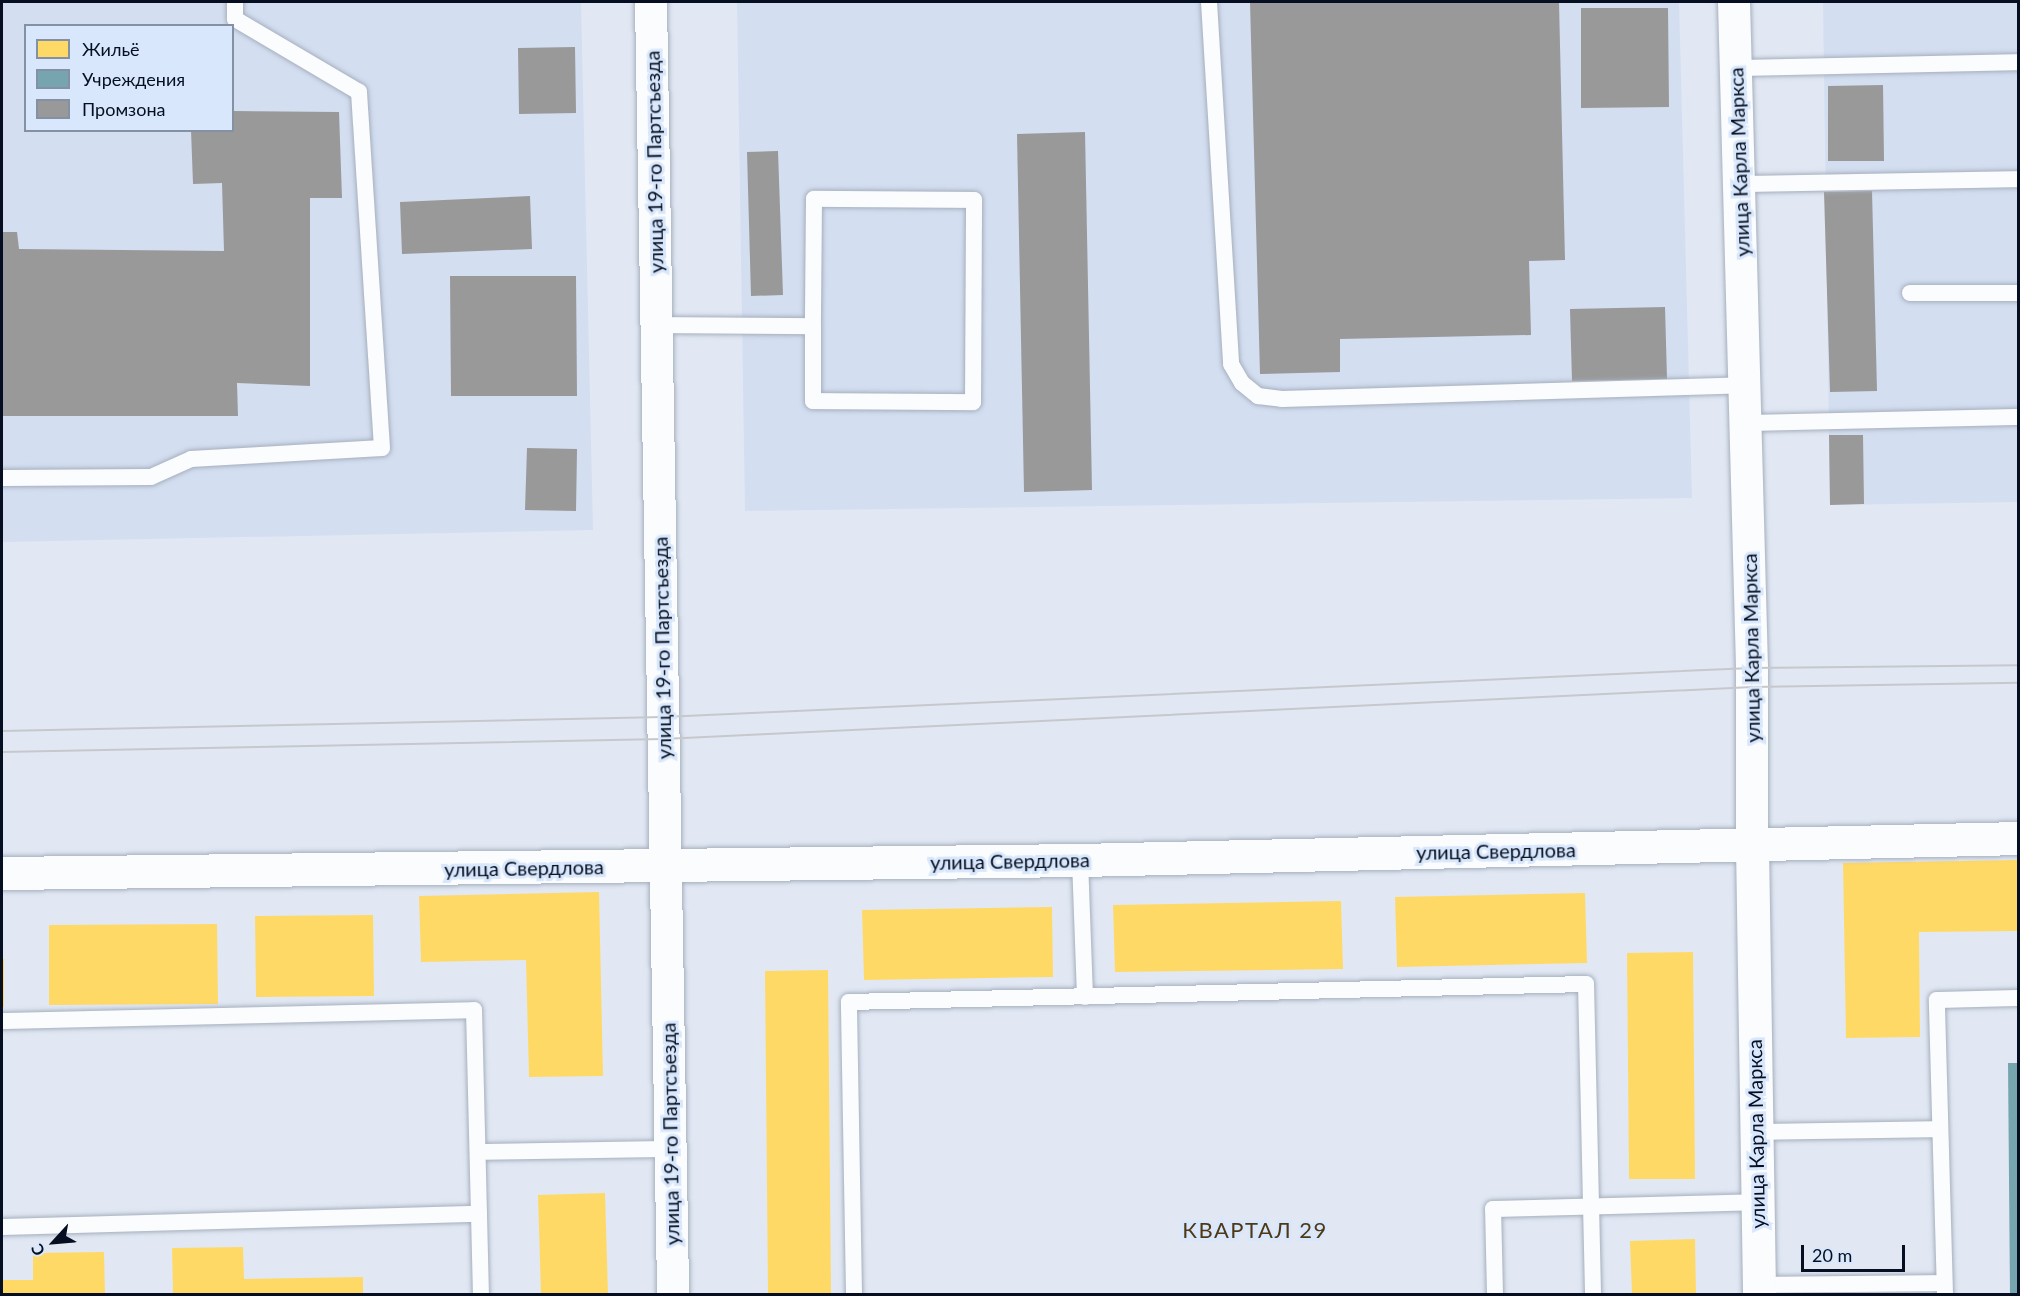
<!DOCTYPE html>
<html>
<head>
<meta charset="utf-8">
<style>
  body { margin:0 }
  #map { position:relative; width:2020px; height:1296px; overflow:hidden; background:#e1e8f4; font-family:Lato,sans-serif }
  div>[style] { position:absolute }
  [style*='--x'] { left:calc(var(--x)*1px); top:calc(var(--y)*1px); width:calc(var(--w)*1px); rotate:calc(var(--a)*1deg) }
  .built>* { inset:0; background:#d3def1 }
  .homes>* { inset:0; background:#ffd966 }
  .public>* { inset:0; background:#76a5af }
  .industry>* { inset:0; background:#999 }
  .roads { filter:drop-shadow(0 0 2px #a6afbd) drop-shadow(0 0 2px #a6afbd) }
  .service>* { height:16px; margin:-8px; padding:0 8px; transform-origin:8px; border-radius:8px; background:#fafcfd }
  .minor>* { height:32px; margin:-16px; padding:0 16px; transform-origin:16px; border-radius:16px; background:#fafcfd }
  .tertiary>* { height:33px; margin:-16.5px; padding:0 16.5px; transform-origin:16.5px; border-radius:16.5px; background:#fafcfd }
  .tram>* { height:1.5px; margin:-0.75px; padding:0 0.75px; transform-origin:0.75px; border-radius:0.75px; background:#c6c8cc }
  span { translate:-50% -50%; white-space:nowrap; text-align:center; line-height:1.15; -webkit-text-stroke:6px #d9e7fc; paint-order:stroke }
  .street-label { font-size:20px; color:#050f21 }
  .quarter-label { font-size:22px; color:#4f3915; letter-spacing:1.5px }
  .frame { position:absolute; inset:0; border:3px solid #050f21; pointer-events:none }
  .legend { position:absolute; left:24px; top:24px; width:210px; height:108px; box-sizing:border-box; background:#d9e7fc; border:2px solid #8491a4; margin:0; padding:8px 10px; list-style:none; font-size:18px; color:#050f21 }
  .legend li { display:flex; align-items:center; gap:12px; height:30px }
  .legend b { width:30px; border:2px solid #8491a4 }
  .north { position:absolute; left:24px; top:1212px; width:60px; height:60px; -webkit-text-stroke:4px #d9e7fc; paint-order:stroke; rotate:244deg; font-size:16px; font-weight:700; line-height:24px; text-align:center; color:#050f21 }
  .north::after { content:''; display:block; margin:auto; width:21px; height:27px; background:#050f21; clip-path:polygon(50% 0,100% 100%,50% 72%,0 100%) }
  .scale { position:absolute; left:1801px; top:1245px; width:104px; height:27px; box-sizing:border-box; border:3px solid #050f21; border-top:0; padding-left:8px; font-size:18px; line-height:21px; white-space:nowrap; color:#050f21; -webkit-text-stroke:4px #d9e7fc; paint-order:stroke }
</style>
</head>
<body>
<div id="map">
  <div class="built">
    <div style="clip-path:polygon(evenodd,2px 2px,581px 2px,593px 530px,2px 542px,2px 2px,26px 26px,232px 26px,232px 130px,26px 130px,26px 26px)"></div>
    <div style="clip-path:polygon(737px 2px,1679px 2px,1692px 498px,745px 511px)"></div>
    <div style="clip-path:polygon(1823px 2px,2018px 2px,2018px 502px,1830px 505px)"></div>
  </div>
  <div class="homes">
    <div style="clip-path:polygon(2018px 860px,2018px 931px,1919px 932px,1920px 1037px,1846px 1038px,1843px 863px)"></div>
    <div style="clip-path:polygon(599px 892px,603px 1076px,529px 1077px,526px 960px,421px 962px,419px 896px)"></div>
    <div style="clip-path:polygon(1585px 893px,1587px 963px,1397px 967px,1395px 897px)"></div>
    <div style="clip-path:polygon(1341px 901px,1343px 969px,1115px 972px,1113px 905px)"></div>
    <div style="clip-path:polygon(1052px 907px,1053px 977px,864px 980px,862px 910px)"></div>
    <div style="clip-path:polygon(373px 915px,374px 996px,256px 997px,255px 916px)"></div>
    <div style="clip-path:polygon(217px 924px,218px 1004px,49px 1005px,49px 925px)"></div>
    <div style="clip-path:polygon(1693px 952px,1695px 1179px,1629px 1179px,1627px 953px)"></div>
    <div style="clip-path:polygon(2px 959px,4px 959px,4px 1007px,2px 1007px)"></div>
    <div style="clip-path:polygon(828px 970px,831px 1294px,768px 1294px,765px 971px)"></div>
    <div style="clip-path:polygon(605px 1193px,608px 1294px,541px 1294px,538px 1195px)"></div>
    <div style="clip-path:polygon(1695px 1239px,1696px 1294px,1632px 1294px,1630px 1241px)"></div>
    <div style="clip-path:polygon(243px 1247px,244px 1279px,363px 1277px,363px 1294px,173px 1294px,172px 1248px)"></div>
    <div style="clip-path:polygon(104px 1252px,105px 1294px,2px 1294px,2px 1280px,33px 1280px,33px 1253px)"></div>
  </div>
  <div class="public">
    <div style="clip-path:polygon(2008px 1063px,2018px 1063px,2018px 1294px,2010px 1294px)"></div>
  </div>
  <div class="industry">
    <div style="clip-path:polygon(1250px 2px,1559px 2px,1565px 260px,1529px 261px,1531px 335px,1340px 339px,1340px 372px,1260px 374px)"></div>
    <div style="clip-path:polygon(1581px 8px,1668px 8px,1669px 107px,1581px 108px)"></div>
    <div style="clip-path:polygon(575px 47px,576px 113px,519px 114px,518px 48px)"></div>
    <div style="clip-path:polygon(1883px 85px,1884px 161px,1828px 161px,1828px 86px)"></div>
    <div style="clip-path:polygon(232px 111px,339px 112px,342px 198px,310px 198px,310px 386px,237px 383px,238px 416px,2px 416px,2px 232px,17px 232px,19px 249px,224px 251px,222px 183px,193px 184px,191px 130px,232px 130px)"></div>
    <div style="clip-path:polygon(1085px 132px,1092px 490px,1024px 492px,1017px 134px)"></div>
    <div style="clip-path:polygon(778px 151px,783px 295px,751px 296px,747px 152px)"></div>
    <div style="clip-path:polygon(1872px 191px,1877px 391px,1830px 392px,1824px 192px)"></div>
    <div style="clip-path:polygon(530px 196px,532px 249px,402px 254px,400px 202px)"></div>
    <div style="clip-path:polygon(450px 276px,576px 276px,577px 396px,451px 396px)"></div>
    <div style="clip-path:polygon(1665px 307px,1667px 379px,1572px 381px,1570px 309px)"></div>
    <div style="clip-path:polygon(1829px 435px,1863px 435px,1864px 504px,1830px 505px)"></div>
    <div style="clip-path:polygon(527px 448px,577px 449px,576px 511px,525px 510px)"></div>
  </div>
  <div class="roads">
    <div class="service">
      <div style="--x:1209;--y:2;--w:363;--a:86.5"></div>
      <div style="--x:1231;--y:364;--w:22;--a:60"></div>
      <div style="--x:1242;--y:383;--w:21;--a:39"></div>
      <div style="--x:1258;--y:396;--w:24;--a:7"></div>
      <div style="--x:1282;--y:399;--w:463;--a:-1.7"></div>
      <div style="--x:1736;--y:68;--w:282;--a:-1.2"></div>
      <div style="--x:1740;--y:184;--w:278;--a:-1"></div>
      <div style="--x:1910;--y:293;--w:108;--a:0"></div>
      <div style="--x:657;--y:325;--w:156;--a:0.4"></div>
      <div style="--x:813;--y:326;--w:75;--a:90"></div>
      <div style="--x:813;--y:401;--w:160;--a:0.4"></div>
      <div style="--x:973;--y:402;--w:202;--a:-89.7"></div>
      <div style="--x:974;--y:200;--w:160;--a:-179.6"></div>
      <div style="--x:814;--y:199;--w:127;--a:90.5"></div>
      <div style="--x:1746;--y:423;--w:272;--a:-1.3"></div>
      <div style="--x:2;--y:478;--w:149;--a:-0.4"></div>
      <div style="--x:151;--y:477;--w:44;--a:-24.2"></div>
      <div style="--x:191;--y:459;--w:191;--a:-3.3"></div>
      <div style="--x:382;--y:448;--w:357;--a:-93.7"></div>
      <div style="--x:359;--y:92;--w:144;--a:-149.5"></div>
      <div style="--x:235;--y:19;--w:17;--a:-90"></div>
      <div style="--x:1080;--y:860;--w:137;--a:87.9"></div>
      <div style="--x:2;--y:1021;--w:472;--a:-1.3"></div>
      <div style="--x:474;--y:1010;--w:284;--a:88.6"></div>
      <div style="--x:1755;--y:1132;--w:185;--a:-0.9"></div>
      <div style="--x:478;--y:1152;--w:192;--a:-0.9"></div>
      <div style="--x:2;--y:1227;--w:477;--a:-1.6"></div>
      <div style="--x:1759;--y:1285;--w:185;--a:-0.6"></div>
      <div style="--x:854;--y:1294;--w:292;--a:-91"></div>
      <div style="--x:849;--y:1002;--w:737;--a:-1.4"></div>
      <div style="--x:1586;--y:984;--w:310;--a:88.7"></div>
      <div style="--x:1495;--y:1294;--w:85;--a:-91.3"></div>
      <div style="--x:1493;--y:1209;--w:264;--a:-1.5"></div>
      <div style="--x:1945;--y:1294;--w:294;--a:-91.6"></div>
      <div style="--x:1937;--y:1000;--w:81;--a:-1.4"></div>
    </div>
    <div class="minor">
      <div style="--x:651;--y:2;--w:1292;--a:89.02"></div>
      <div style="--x:1734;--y:2;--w:666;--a:88.45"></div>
      <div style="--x:1752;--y:668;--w:177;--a:90"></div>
    </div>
    <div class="tertiary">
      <div style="--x:1752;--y:845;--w:449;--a:89.1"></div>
      <div style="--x:2;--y:873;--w:1078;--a:-0.69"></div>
      <div style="--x:1080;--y:860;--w:938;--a:-1.34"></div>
    </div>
  </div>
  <div class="tram">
    <div style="--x:2;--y:731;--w:661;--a:-1.21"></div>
    <div style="--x:663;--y:717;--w:1090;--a:-2.58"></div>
    <div style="--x:1752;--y:668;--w:266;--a:-0.6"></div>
    <div style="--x:2;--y:752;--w:661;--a:-1.13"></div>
    <div style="--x:663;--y:739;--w:1090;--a:-2.73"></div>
    <div style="--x:1752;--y:687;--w:266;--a:-0.9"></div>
  </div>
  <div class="street-label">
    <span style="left:654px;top:162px;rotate:-91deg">улица 19-го Партсъезда</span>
    <span style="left:1739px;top:162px;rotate:-92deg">улица Карла Маркса</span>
    <span style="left:662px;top:648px;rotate:-91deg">улица 19-го Партсъезда</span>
    <span style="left:1751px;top:648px;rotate:-91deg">улица Карла Маркса</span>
    <span style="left:1496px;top:851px;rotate:-1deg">улица Свердлова</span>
    <span style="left:1010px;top:861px;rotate:-1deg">улица Свердлова</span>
    <span style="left:524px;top:868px;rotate:-1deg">улица Свердлова</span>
    <span style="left:670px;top:1134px;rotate:-91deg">улица 19-го Партсъезда</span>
    <span style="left:1756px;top:1134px;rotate:-91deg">улица Карла Маркса</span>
  </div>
  <div class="quarter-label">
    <span style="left:1255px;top:1230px">КВАРТАЛ 29</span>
  </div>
  <div class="frame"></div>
  <ul class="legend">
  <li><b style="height:16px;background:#ffd966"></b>Жильё</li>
  <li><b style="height:16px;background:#76a5af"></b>Учреждения</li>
  <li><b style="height:16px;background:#999"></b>Промзона</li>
  </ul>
  <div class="north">С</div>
  <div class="scale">20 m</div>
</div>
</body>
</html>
